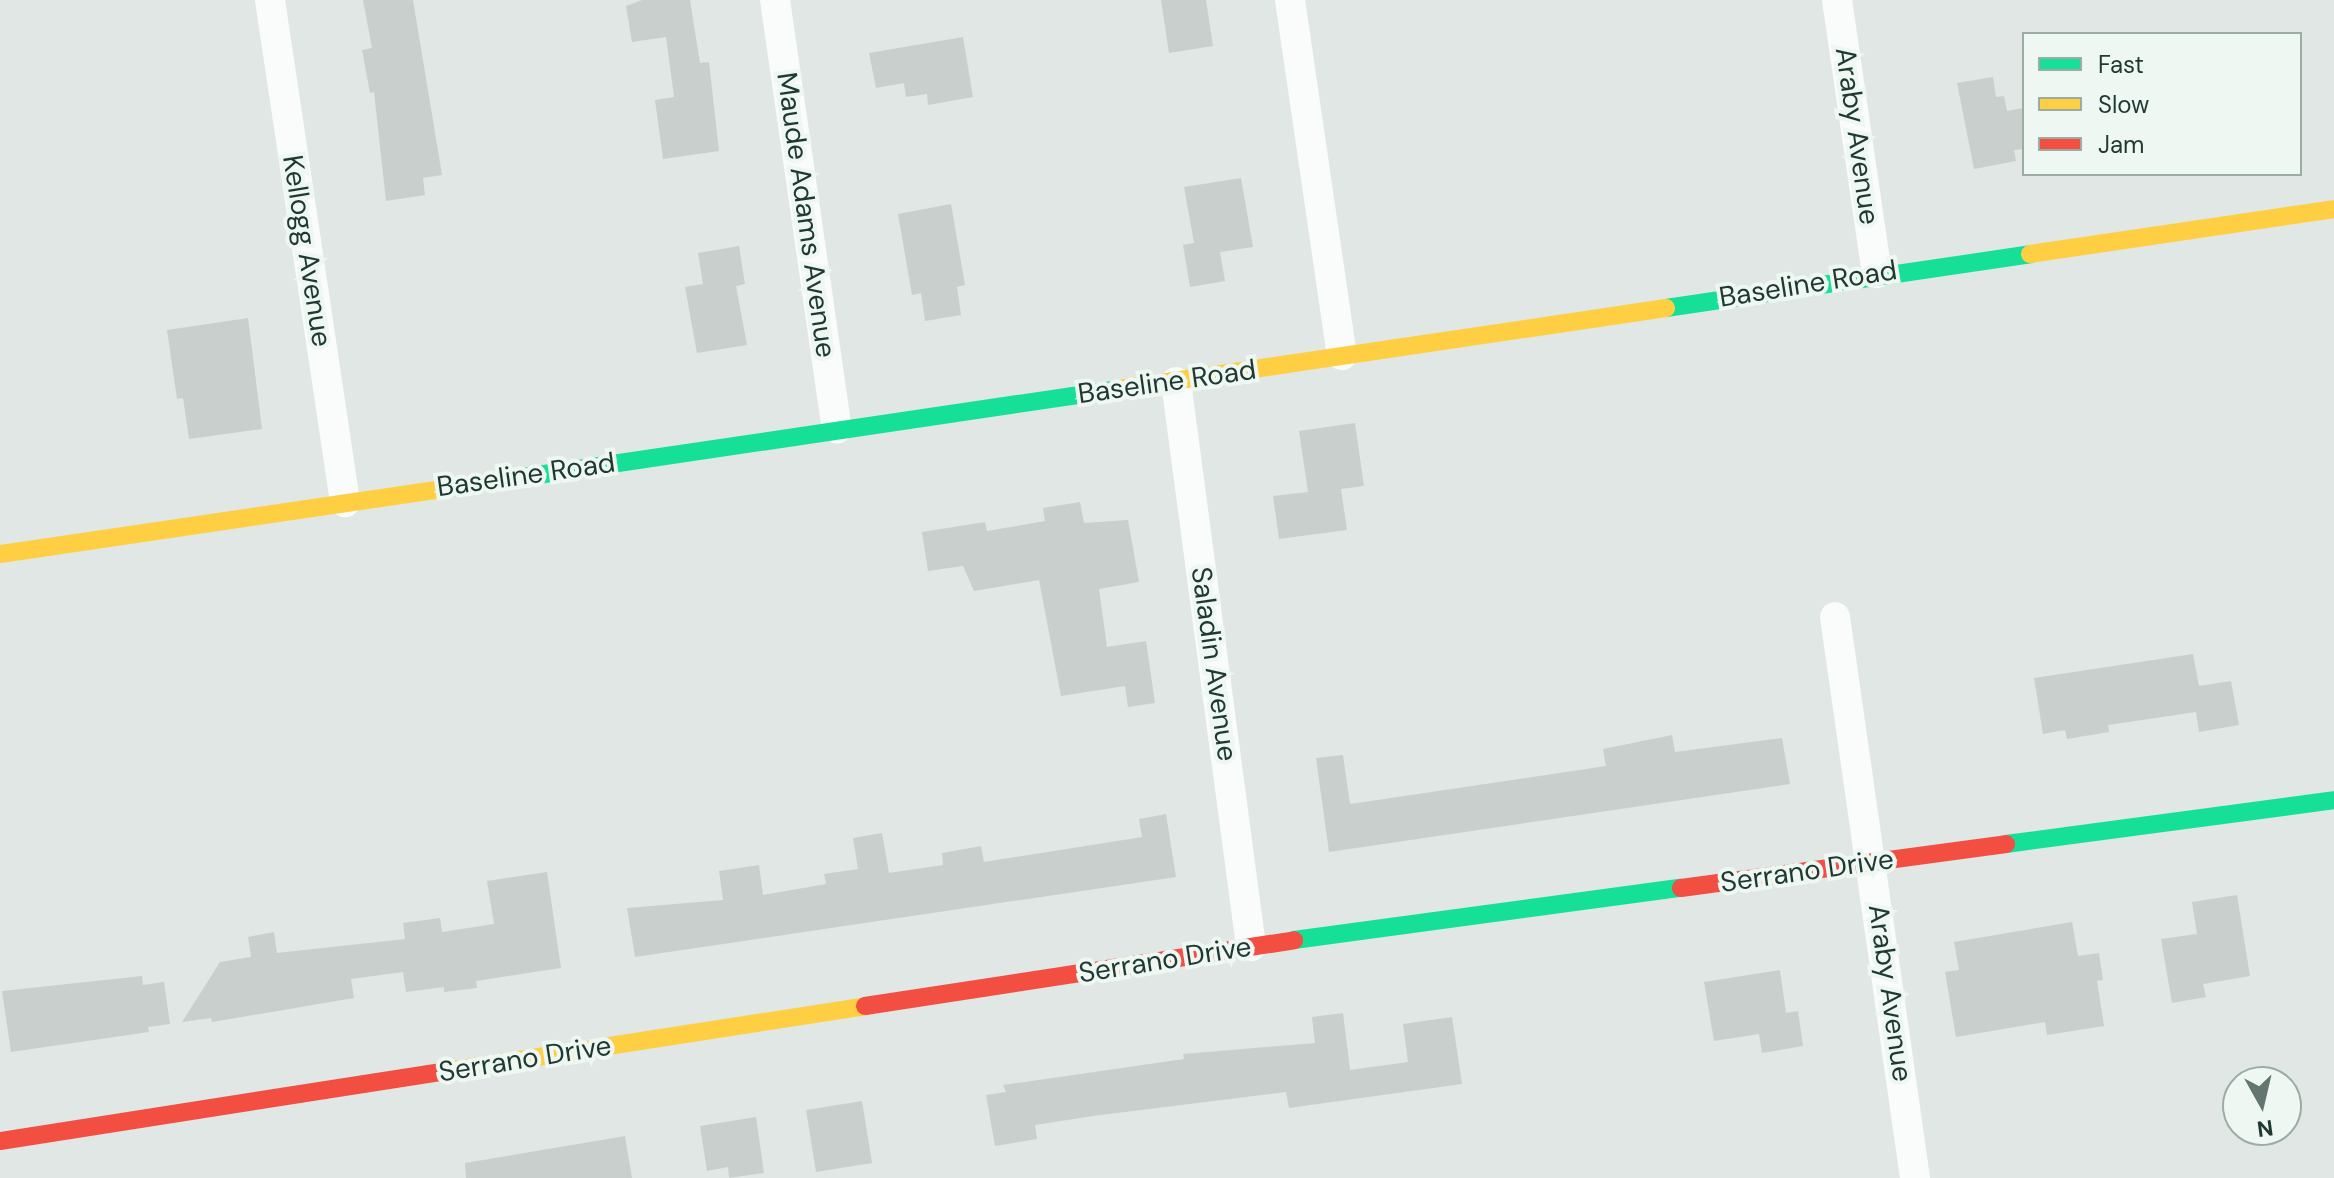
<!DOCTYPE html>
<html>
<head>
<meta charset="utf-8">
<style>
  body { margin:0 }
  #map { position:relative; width:2334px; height:1178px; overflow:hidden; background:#e0e7e4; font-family:"DM Sans",sans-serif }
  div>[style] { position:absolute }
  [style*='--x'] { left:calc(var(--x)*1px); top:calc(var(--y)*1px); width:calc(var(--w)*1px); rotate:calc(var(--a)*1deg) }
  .building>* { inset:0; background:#c9cfcd }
  .street>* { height:30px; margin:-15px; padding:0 15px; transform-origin:15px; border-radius:15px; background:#fafbfb }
  .fast>* { height:18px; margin:-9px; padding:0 9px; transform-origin:9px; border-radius:9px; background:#16e098 }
  .slow>* { height:18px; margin:-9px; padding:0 9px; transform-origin:9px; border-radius:9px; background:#ffcf43 }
  .jam>* { height:18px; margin:-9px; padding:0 9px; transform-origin:9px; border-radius:9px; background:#f24e42 }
  span { translate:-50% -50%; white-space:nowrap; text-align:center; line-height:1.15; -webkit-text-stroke:8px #eef7f2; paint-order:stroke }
  .street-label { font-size:28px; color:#1f3932 }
  .legend { position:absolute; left:2022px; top:32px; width:280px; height:144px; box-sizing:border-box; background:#eef7f2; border:2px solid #9baba5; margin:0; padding:10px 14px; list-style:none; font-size:24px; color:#1f3932 }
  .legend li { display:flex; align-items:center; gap:16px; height:40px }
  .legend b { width:40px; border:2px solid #9baba5 }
  .north { position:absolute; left:2222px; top:1066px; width:80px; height:80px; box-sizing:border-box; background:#eef7f2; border:2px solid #9baba5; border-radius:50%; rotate:172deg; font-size:22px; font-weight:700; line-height:32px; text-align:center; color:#1f3932 }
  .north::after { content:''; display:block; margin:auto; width:28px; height:36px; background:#637670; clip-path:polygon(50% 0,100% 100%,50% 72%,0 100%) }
</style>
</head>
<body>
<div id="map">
  <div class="building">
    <div style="clip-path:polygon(363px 0,413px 0,442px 175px,423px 178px,425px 195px,386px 201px,374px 92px,370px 93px,362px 50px,372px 48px)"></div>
    <div style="clip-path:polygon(642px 0,690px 0,700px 63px,709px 62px,719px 151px,663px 159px,655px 100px,674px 97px,666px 37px,632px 42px,626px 6px)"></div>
    <div style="clip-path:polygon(1161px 0,1206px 0,1213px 46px,1169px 53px)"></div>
    <div style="clip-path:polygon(963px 37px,973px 97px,928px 105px,927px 94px,906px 97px,904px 83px,876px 88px,869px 53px)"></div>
    <div style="clip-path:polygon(1993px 77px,1996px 97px,2004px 96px,2007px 111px,2024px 108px,2024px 149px,2014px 150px,2016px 161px,1974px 169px,1957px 83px)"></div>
    <div style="clip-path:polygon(1241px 178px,1253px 247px,1220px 252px,1225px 281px,1190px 287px,1183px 245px,1194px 243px,1184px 187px)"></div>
    <div style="clip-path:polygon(951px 204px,965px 285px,957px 287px,961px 315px,925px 321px,921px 293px,912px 295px,898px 214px)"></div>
    <div style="clip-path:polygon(739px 246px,745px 284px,736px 286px,747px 345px,697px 353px,685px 287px,703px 284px,698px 253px)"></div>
    <div style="clip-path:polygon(248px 318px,262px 429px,189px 439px,183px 398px,177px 399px,167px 330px)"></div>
    <div style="clip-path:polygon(1355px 423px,1364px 486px,1341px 489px,1347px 530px,1279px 539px,1273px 496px,1308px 492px,1299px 431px)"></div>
    <div style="clip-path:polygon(1080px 502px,1084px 523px,1128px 520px,1139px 582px,1099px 589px,1107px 647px,1146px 641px,1155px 703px,1128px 707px,1125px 686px,1061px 696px,1039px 580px,974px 591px,963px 566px,928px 571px,922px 532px,985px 522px,987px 531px,1045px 521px,1043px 508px)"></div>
    <div style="clip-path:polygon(2193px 654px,2199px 686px,2231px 681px,2239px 725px,2199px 732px,2196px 712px,2108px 725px,2109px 732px,2067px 739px,2065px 730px,2043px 734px,2034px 678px)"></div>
    <div style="clip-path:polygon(1672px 735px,1675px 752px,1782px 738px,1790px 784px,1329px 852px,1316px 758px,1343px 755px,1350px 804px,1606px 766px,1603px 749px)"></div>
    <div style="clip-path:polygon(1166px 814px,1176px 877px,635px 957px,627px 908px,723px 900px,719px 871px,759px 865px,763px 895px,826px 884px,824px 874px,858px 869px,853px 838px,882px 833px,889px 873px,943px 865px,942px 853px,981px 846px,984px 862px,1142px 837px,1139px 819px)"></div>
    <div style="clip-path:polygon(547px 872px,561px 968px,476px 981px,477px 988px,444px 992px,444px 987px,406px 992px,403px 972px,351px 979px,354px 998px,212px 1022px,211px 1018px,182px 1022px,220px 962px,251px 957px,248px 937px,274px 932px,277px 953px,405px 939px,403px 923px,440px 918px,442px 932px,494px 924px,487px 881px)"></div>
    <div style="clip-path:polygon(2237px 895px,2250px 976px,2203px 984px,2206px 997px,2172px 1003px,2161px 939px,2197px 934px,2192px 902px)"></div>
    <div style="clip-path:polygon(2072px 922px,2078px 956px,2099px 953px,2103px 980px,2097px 981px,2104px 1026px,2047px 1035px,2045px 1022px,1956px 1037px,1945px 972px,1959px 970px,1954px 942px)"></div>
    <div style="clip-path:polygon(1780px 970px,1786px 1013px,1798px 1011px,1803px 1046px,1762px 1053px,1759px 1034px,1714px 1041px,1704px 982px)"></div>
    <div style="clip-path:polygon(142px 976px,143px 985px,164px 982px,170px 1024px,148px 1027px,149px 1032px,11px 1052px,2px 991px)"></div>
    <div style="clip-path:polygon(1343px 1013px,1350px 1070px,1408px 1062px,1403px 1024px,1452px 1017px,1462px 1084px,1289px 1108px,1286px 1092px,1093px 1116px,1035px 1125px,1037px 1139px,995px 1146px,986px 1095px,1006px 1092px,1003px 1085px,1184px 1059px,1183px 1054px,1315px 1043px,1312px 1017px)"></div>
    <div style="clip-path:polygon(862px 1101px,872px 1163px,816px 1172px,806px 1110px)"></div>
    <div style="clip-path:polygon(756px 1117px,764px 1173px,729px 1178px,728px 1167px,707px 1171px,700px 1126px)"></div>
    <div style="clip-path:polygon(625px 1136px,632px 1178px,466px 1178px,465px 1163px)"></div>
  </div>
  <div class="street">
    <div style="--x:270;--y:0;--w:508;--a:81.5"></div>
    <div style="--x:775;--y:0;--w:433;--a:81.8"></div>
    <div style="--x:1290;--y:0;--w:359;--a:81.7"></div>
    <div style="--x:1837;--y:0;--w:276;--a:81.7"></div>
    <div style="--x:1176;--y:382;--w:569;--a:82.43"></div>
    <div style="--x:1835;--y:617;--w:567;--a:81.88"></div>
  </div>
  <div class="fast">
    <div style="--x:1666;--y:308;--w:368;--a:-8.4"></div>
    <div style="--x:524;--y:477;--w:601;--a:-8.41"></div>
    <div style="--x:2006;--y:844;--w:331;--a:-7.6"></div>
    <div style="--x:1294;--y:940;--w:390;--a:-7.7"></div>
  </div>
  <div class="slow">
    <div style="--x:2030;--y:254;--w:307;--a:-8.4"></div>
    <div style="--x:1119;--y:389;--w:553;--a:-8.42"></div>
    <div style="--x:0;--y:554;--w:530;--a:-8.36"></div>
    <div style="--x:447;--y:1071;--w:423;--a:-8.8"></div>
  </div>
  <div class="jam">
    <div style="--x:1681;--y:888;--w:328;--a:-7.7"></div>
    <div style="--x:865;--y:1006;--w:434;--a:-8.7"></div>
    <div style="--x:0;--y:1141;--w:452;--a:-8.9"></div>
  </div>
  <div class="street-label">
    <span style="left:1857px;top:136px;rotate:82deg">Araby Avenue</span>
    <span style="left:806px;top:215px;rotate:82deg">Maude Adams Avenue</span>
    <span style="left:307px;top:251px;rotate:81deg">Kellogg Avenue</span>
    <span style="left:1808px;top:284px;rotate:-9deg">Baseline Road</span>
    <span style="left:1167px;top:382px;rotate:-8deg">Baseline Road</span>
    <span style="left:526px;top:475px;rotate:-8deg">Baseline Road</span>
    <span style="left:1214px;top:664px;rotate:82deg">Saladin Avenue</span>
    <span style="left:1807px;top:871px;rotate:-8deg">Serrano Drive</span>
    <span style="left:1165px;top:960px;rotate:-9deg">Serrano Drive</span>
    <span style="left:1890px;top:993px;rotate:82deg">Araby Avenue</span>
    <span style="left:525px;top:1059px;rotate:-9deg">Serrano Drive</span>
  </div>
  <ul class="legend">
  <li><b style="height:10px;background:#16e098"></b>Fast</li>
  <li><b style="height:10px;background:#ffcf43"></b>Slow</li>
  <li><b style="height:10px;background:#f24e42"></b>Jam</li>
  </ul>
  <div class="north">N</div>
</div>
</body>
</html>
